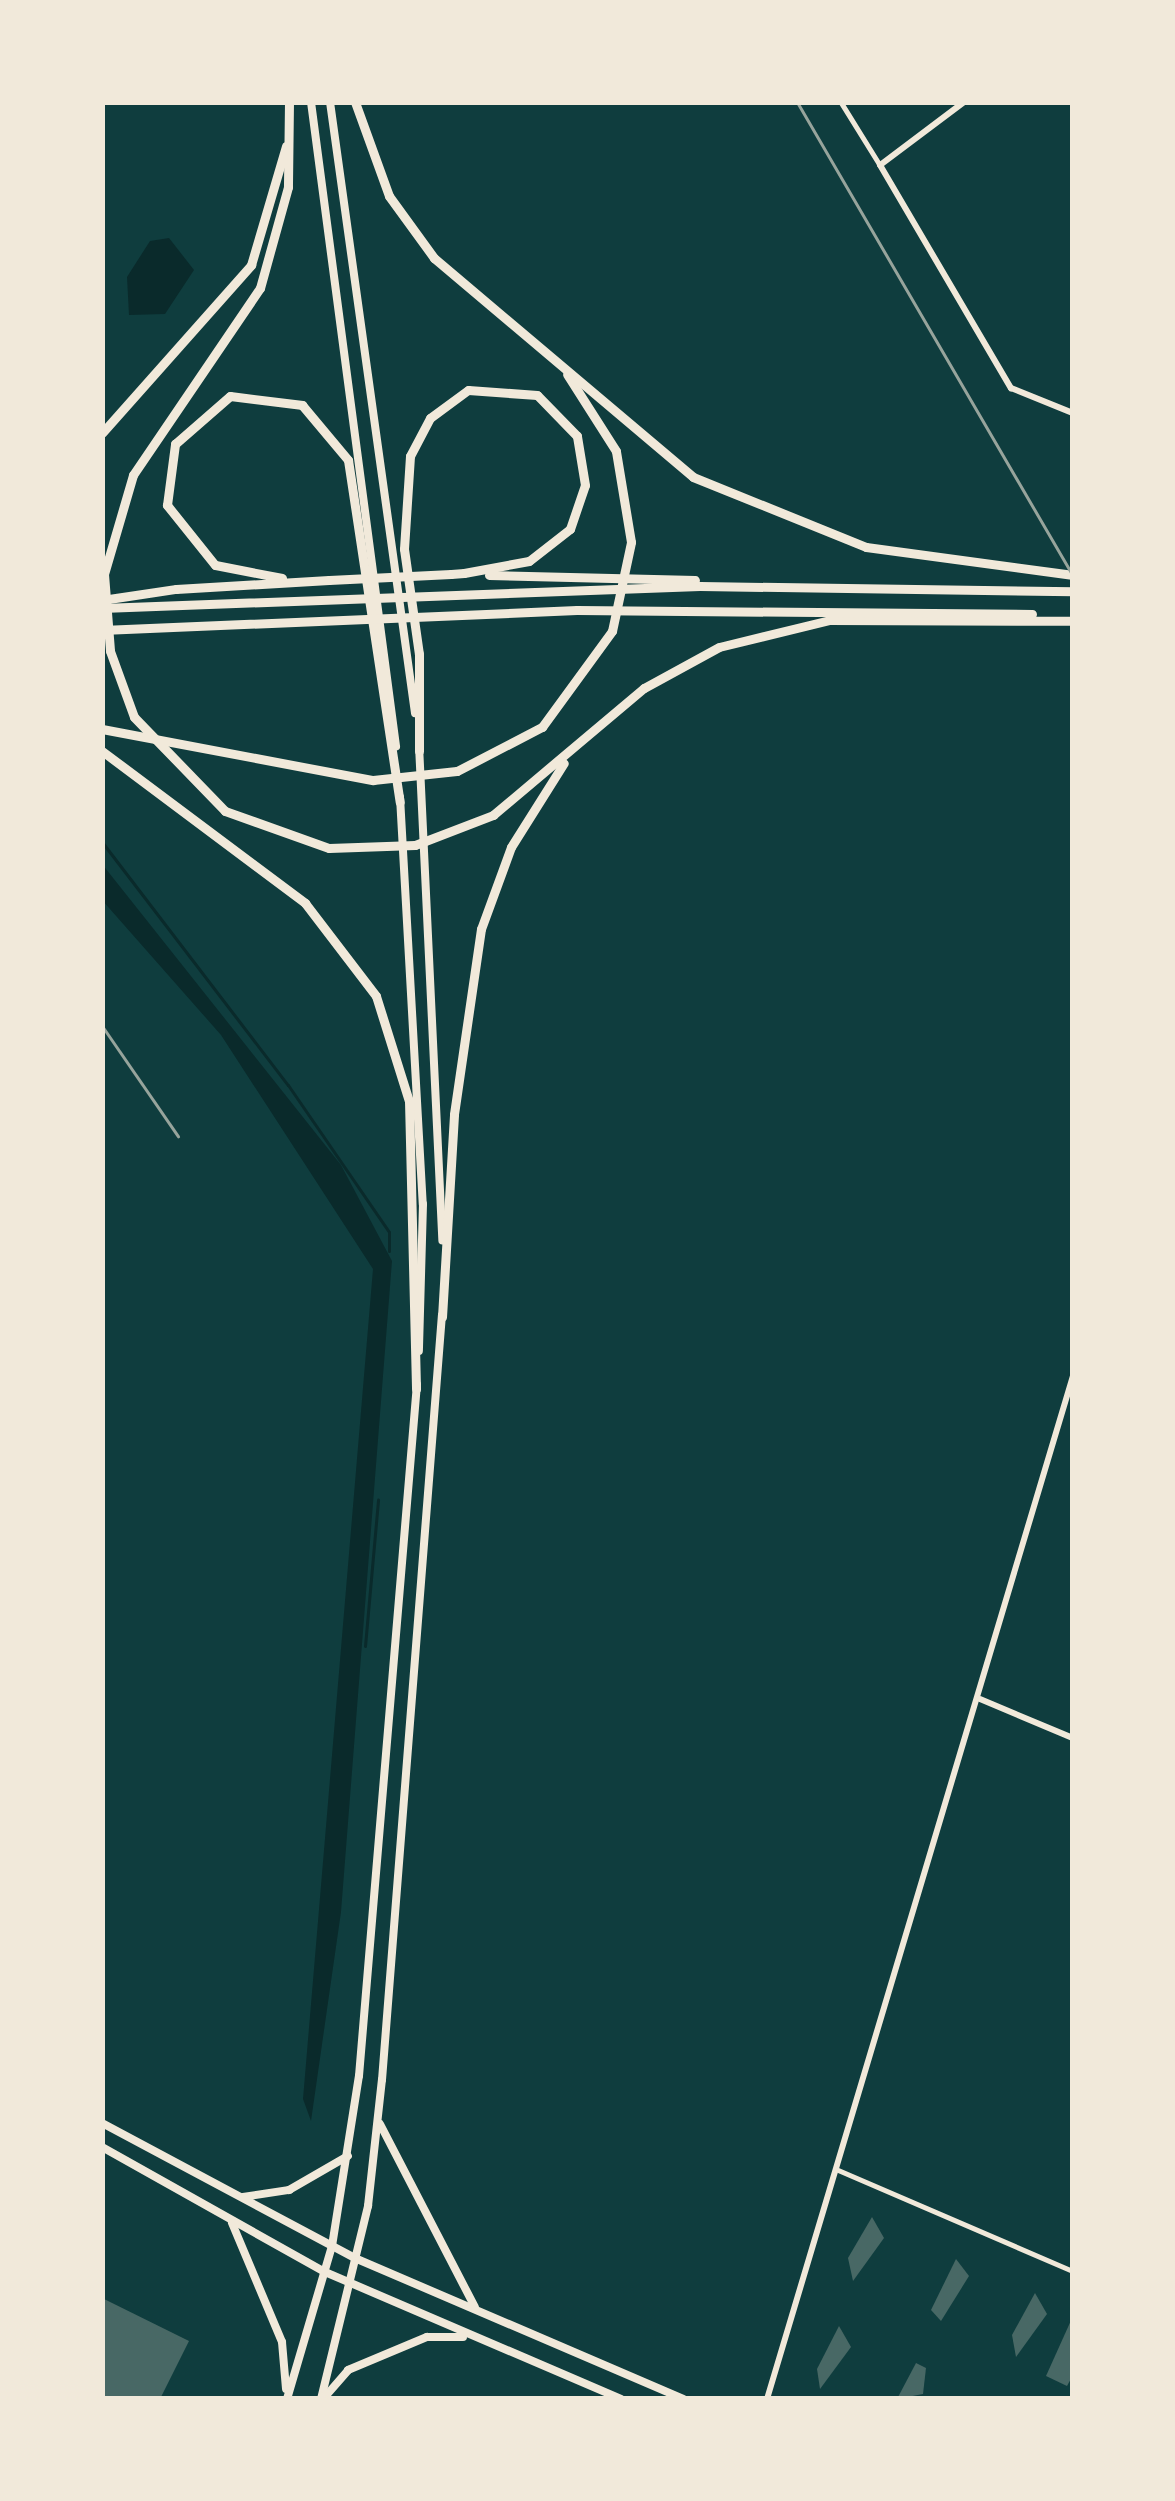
<!DOCTYPE html>
<html>
<head>
<meta charset="utf-8">
<style>
  body { margin:0 }
  #map { position:relative; width:1175px; height:2501px; overflow:hidden; background:#0f3d3e; font-family:"Open Sans",sans-serif }
  div>[style] { position:absolute }
  [style*='--x'] { left:calc(var(--x)*1px); top:calc(var(--y)*1px); width:calc(var(--w)*1px); rotate:calc(var(--a)*1deg) }
  .water>* { inset:0; background:#0a2a2b }
  .stream>* { height:3px; margin:-1.5px; padding:0 1.5px; transform-origin:1.5px; border-radius:1.5px; background:#0a2a2b }
  .building>* { inset:0; background:#486865 }
  .minor>* { height:4.5px; margin:-2.25px; padding:0 2.25px; transform-origin:2.25px; border-radius:2.25px; background:#f1e9da }
  .tertiary>* { height:6px; margin:-3px; padding:0 3px; transform-origin:3px; border-radius:3px; background:#f1e9da }
  .primary>* { height:8px; margin:-4px; padding:0 4px; transform-origin:4px; border-radius:4px; background:#f1e9da }
  .trunk>* { height:8px; margin:-4px; padding:0 4px; transform-origin:4px; border-radius:4px; background:#f1e9da }
  .motorway>* { height:9px; margin:-4.5px; padding:0 4.5px; transform-origin:4.5px; border-radius:4.5px; background:#f1e9da }
  .rail>* { height:3px; margin:-1.5px; padding:0 1.5px; transform-origin:1.5px; border-radius:1.5px; background:#97a49c }
  span { translate:-50% -50%; white-space:nowrap; text-align:center; line-height:1.15; -webkit-text-stroke:9px #f1e9da; paint-order:stroke }
  .frame { position:absolute; inset:0; border:105px solid #f1e9da; pointer-events:none }
</style>
</head>
<body>
<div id="map">
  <div class="water">
    <div style="clip-path:polygon(169px 238px,194px 270px,165px 314px,129px 315px,127px 277px,150px 241px)"></div>
    <div style="clip-path:polygon(102px 864px,341px 1165px,392px 1261px,341px 1912px,311px 2121px,303px 2099px,373px 1269px,221px 1035px,102px 900px)"></div>
  </div>
  <div class="stream">
    <div style="--x:102;--y:842;--w:306;--a:52.6"></div>
    <div style="--x:288;--y:1085;--w:178;--a:55.5"></div>
    <div style="--x:389;--y:1232;--w:19;--a:90"></div>
    <div style="--x:365;--y:1646;--w:147;--a:-84.9"></div>
  </div>
  <div class="building">
    <div style="clip-path:polygon(872px 2217px,884px 2238px,853px 2281px,848px 2258px)"></div>
    <div style="clip-path:polygon(956px 2259px,969px 2276px,941px 2321px,931px 2310px)"></div>
    <div style="clip-path:polygon(1035px 2293px,1047px 2314px,1016px 2357px,1012px 2335px)"></div>
    <div style="clip-path:polygon(102px 2298px,189px 2341px,160px 2399px,102px 2399px)"></div>
    <div style="clip-path:polygon(1073px 2316px,1073px 2375px,1067px 2386px,1046px 2376px)"></div>
    <div style="clip-path:polygon(839px 2326px,851px 2347px,820px 2389px,817px 2369px)"></div>
    <div style="clip-path:polygon(916px 2363px,926px 2368px,923px 2394px,897px 2399px)"></div>
  </div>
  <div class="minor">
    <div style="--x:841;--y:102;--w:74;--a:58.2"></div>
    <div style="--x:836;--y:2169;--w:258;--a:23.3"></div>
  </div>
  <div class="tertiary">
    <div style="--x:964;--y:102;--w:105;--a:143.1"></div>
    <div style="--x:880;--y:165;--w:259;--a:59.6"></div>
    <div style="--x:1011;--y:388;--w:67;--a:22"></div>
    <div style="--x:980;--y:1699;--w:101;--a:22.8"></div>
    <div style="--x:767;--y:2399;--w:1068;--a:-73.35"></div>
  </div>
  <div class="primary">
    <div style="--x:102;--y:2123;--w:289;--a:28.1"></div>
    <div style="--x:357;--y:2259;--w:355;--a:23.2"></div>
    <div style="--x:380;--y:2124;--w:206;--a:62.6"></div>
    <div style="--x:102;--y:2147;--w:256;--a:29.3"></div>
    <div style="--x:325;--y:2272;--w:322;--a:23.2"></div>
    <div style="--x:243;--y:2197;--w:47;--a:-8.7"></div>
    <div style="--x:289;--y:2190;--w:68;--a:-30"></div>
    <div style="--x:232;--y:2223;--w:129;--a:67.2"></div>
    <div style="--x:282;--y:2342;--w:47;--a:85.1"></div>
    <div style="--x:324;--y:2398;--w:37;--a:-49"></div>
    <div style="--x:348;--y:2370;--w:86;--a:-22.7"></div>
    <div style="--x:427;--y:2337;--w:36;--a:0"></div>
    <div style="--x:287;--y:2399;--w:159;--a:-73.6"></div>
    <div style="--x:332;--y:2246;--w:172;--a:-81"></div>
    <div style="--x:321;--y:2399;--w:199;--a:-76.3"></div>
    <div style="--x:368;--y:2206;--w:127;--a:-83.7"></div>
  </div>
  <div class="trunk">
    <div style="--x:311;--y:102;--w:650;--a:82.48"></div>
    <div style="--x:330;--y:102;--w:617;--a:82.08"></div>
    <div style="--x:419;--y:745;--w:496;--a:87.3"></div>
    <div style="--x:400;--y:797;--w:408;--a:86.8"></div>
    <div style="--x:423;--y:1204;--w:147;--a:91.6"></div>
    <div style="--x:359;--y:2076;--w:694;--a:-85.21"></div>
    <div style="--x:382;--y:2080;--w:767;--a:-85.52"></div>
  </div>
  <div class="motorway">
    <div style="--x:289;--y:102;--w:85;--a:90.7"></div>
    <div style="--x:288;--y:187;--w:105;--a:105.5"></div>
    <div style="--x:260;--y:288;--w:226;--a:124.2"></div>
    <div style="--x:133;--y:475;--w:103;--a:106.3"></div>
    <div style="--x:104;--y:574;--w:77;--a:85.5"></div>
    <div style="--x:110;--y:651;--w:70;--a:70"></div>
    <div style="--x:134;--y:717;--w:131;--a:45.9"></div>
    <div style="--x:225;--y:811;--w:110;--a:19.6"></div>
    <div style="--x:329;--y:848;--w:86;--a:-2"></div>
    <div style="--x:415;--y:845;--w:84;--a:-21"></div>
    <div style="--x:493;--y:815;--w:197;--a:-40.1"></div>
    <div style="--x:644;--y:688;--w:85;--a:-28.7"></div>
    <div style="--x:719;--y:647;--w:114;--a:-13.7"></div>
    <div style="--x:830;--y:620;--w:243;--a:0.2"></div>
    <div style="--x:355;--y:102;--w:100;--a:70.1"></div>
    <div style="--x:389;--y:196;--w:77;--a:54"></div>
    <div style="--x:434;--y:258;--w:339;--a:40.2"></div>
    <div style="--x:693;--y:477;--w:187;--a:22"></div>
    <div style="--x:866;--y:547;--w:209;--a:7.7"></div>
    <div style="--x:102;--y:433;--w:225;--a:-48.4"></div>
    <div style="--x:251;--y:265;--w:124;--a:-73.6"></div>
    <div style="--x:489;--y:575;--w:206;--a:1.4"></div>
    <div style="--x:282;--y:578;--w:68;--a:-169"></div>
    <div style="--x:215;--y:565;--w:77;--a:-128.7"></div>
    <div style="--x:167;--y:505;--w:62;--a:-82.5"></div>
    <div style="--x:175;--y:444;--w:73;--a:-41.1"></div>
    <div style="--x:230;--y:396;--w:73;--a:7.1"></div>
    <div style="--x:302;--y:405;--w:72;--a:50.1"></div>
    <div style="--x:348;--y:460;--w:346;--a:81.4"></div>
    <div style="--x:102;--y:600;--w:75;--a:-8.5"></div>
    <div style="--x:176;--y:589;--w:153;--a:-3.4"></div>
    <div style="--x:329;--y:580;--w:122;--a:-2.8"></div>
    <div style="--x:451;--y:574;--w:13;--a:-4"></div>
    <div style="--x:464;--y:573;--w:66;--a:-10.5"></div>
    <div style="--x:529;--y:561;--w:52;--a:-38"></div>
    <div style="--x:570;--y:529;--w:46;--a:-71.2"></div>
    <div style="--x:585;--y:485;--w:50;--a:-99.3"></div>
    <div style="--x:577;--y:436;--w:57;--a:-134.3"></div>
    <div style="--x:537;--y:395;--w:69;--a:-175.9"></div>
    <div style="--x:468;--y:390;--w:47;--a:143.6"></div>
    <div style="--x:430;--y:418;--w:43;--a:117.8"></div>
    <div style="--x:410;--y:456;--w:93;--a:93.7"></div>
    <div style="--x:404;--y:549;--w:106;--a:81.9"></div>
    <div style="--x:419;--y:654;--w:97;--a:90"></div>
    <div style="--x:102;--y:608;--w:598;--a:-2.11"></div>
    <div style="--x:700;--y:586;--w:373;--a:0.8"></div>
    <div style="--x:102;--y:630;--w:475;--a:-2.4"></div>
    <div style="--x:577;--y:610;--w:455;--a:0.5"></div>
    <div style="--x:102;--y:729;--w:276;--a:10.7"></div>
    <div style="--x:373;--y:780;--w:84;--a:-6.1"></div>
    <div style="--x:457;--y:771;--w:96;--a:-27.4"></div>
    <div style="--x:542;--y:727;--w:119;--a:-53.9"></div>
    <div style="--x:612;--y:631;--w:91;--a:-77.9"></div>
    <div style="--x:631;--y:542;--w:92;--a:-99.4"></div>
    <div style="--x:616;--y:451;--w:91;--a:-122.5"></div>
    <div style="--x:102;--y:751;--w:254;--a:36.8"></div>
    <div style="--x:305;--y:903;--w:117;--a:52.6"></div>
    <div style="--x:376;--y:996;--w:110;--a:72.6"></div>
    <div style="--x:409;--y:1101;--w:288;--a:88.6"></div>
    <div style="--x:442;--y:1317;--w:203;--a:-86.6"></div>
    <div style="--x:454;--y:1114;--w:187;--a:-81.7"></div>
    <div style="--x:481;--y:929;--w:87;--a:-69.9"></div>
    <div style="--x:511;--y:847;--w:99;--a:-57.8"></div>
  </div>
  <div class="rail">
    <div style="--x:797;--y:102;--w:548;--a:59.79"></div>
    <div style="--x:102;--y:1026;--w:134;--a:55.4"></div>
  </div>
  <div class="frame"></div>
</div>
</body>
</html>
